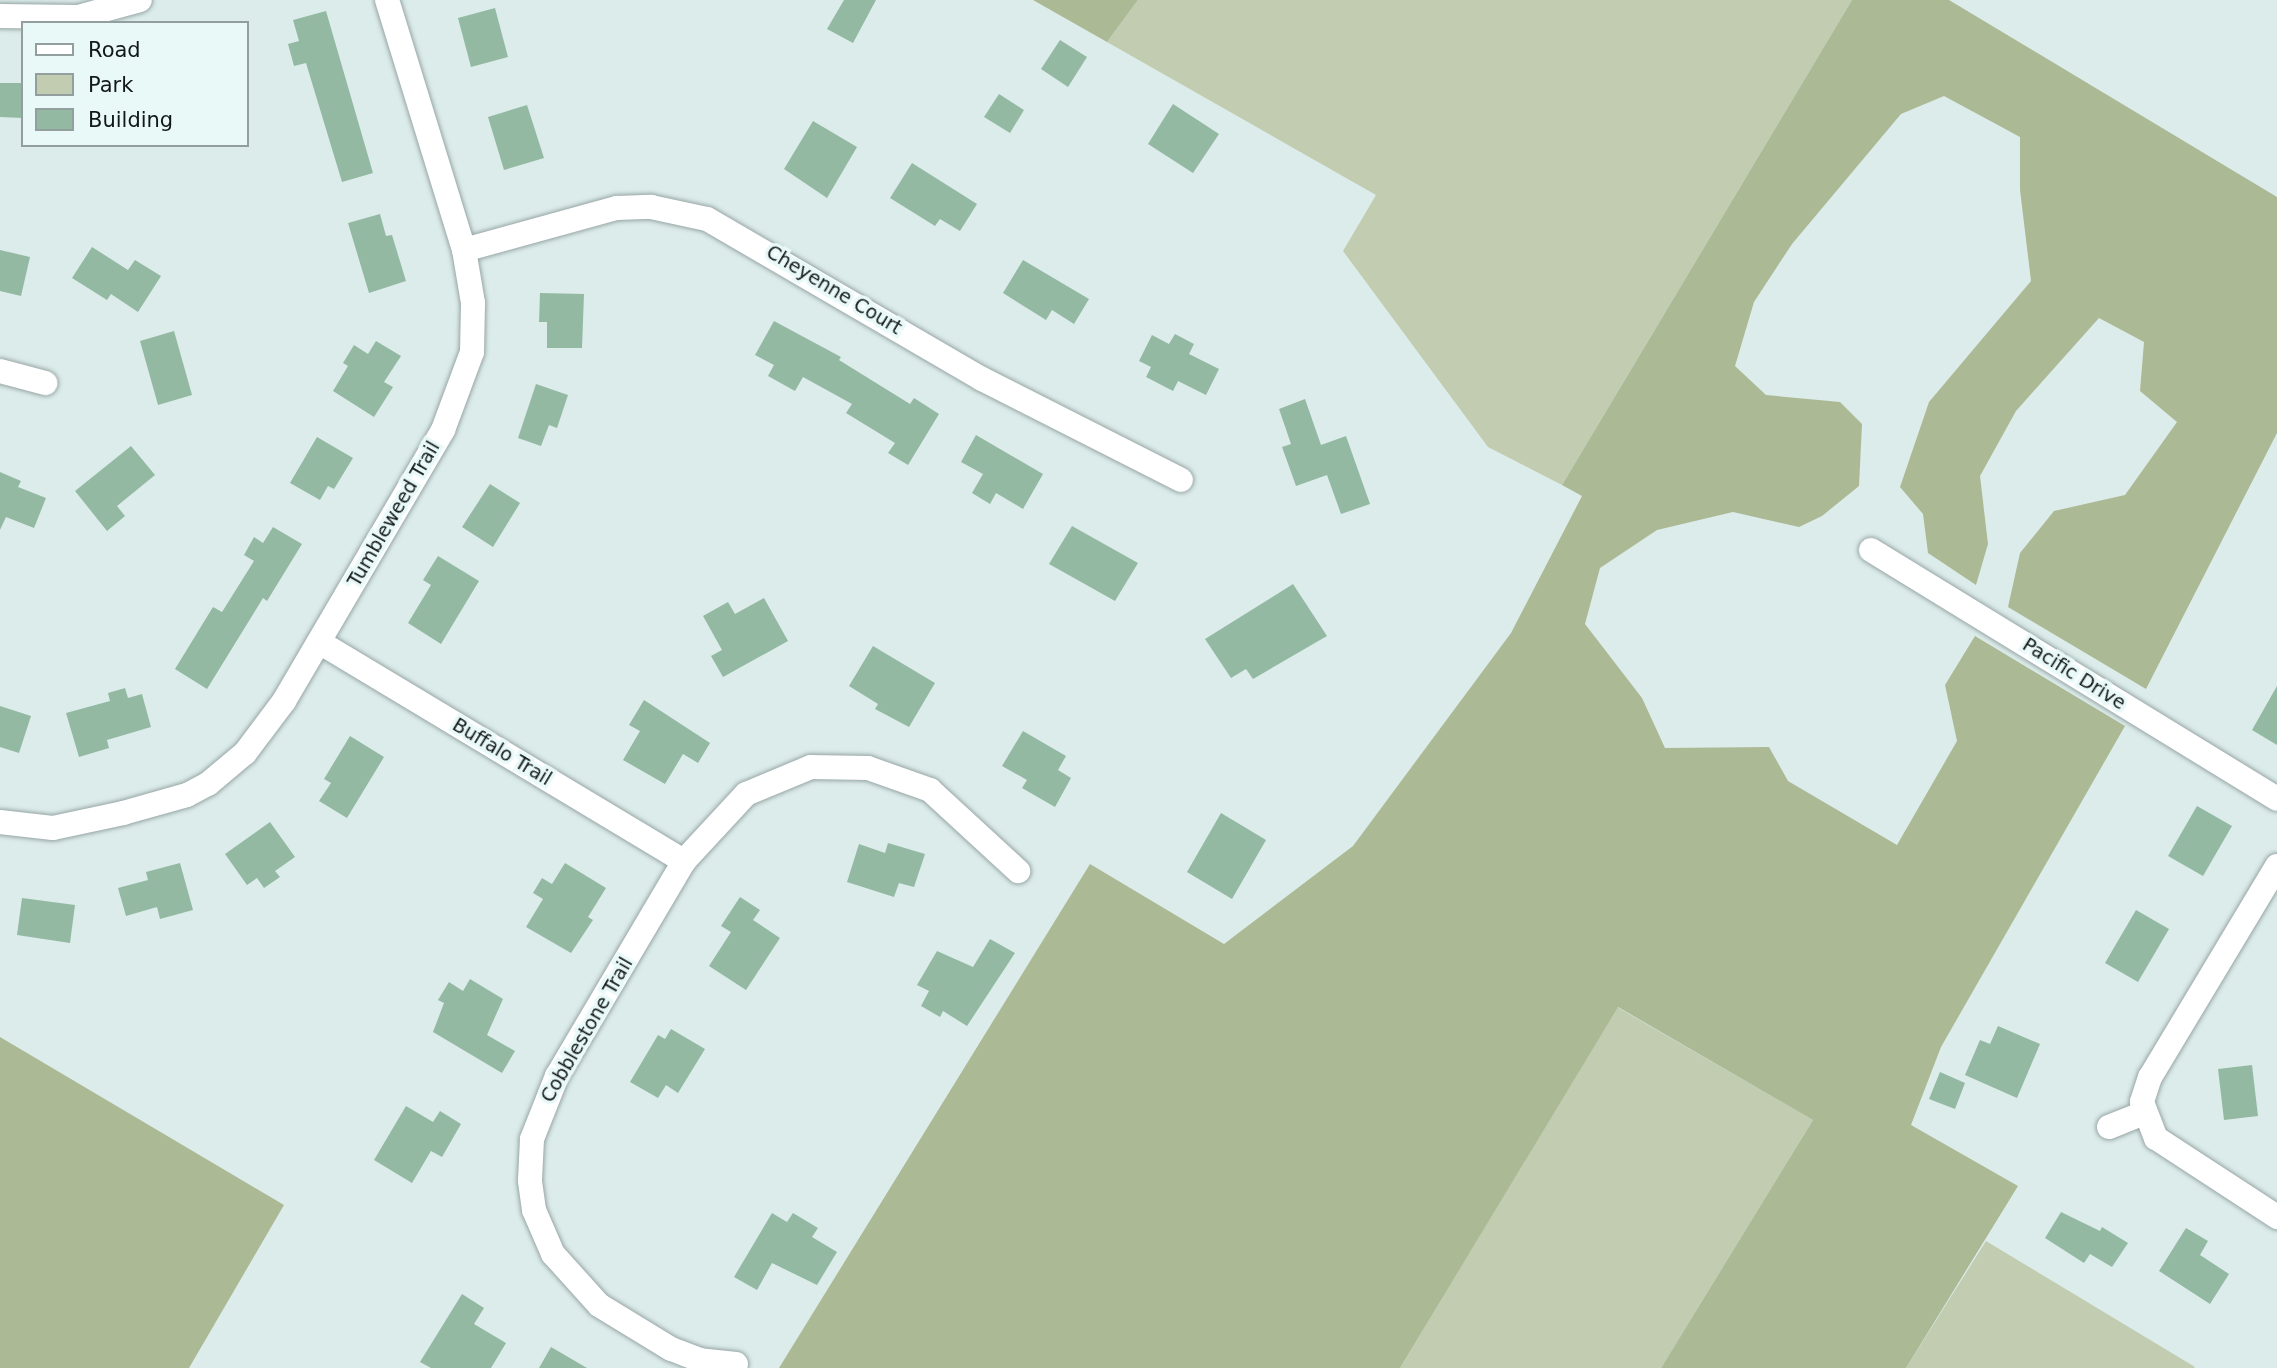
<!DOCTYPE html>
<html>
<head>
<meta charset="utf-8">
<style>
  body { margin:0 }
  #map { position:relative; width:2277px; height:1368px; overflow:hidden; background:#dceceb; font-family:"DejaVu Sans",sans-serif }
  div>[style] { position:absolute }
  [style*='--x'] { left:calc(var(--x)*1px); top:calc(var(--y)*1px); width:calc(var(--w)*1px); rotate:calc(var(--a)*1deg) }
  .green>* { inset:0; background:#c2ccb0 }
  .forest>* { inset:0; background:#acb995 }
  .building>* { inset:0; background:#93b9a2 }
  .roads { filter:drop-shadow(0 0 2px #97a6a5) drop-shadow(0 0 2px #97a6a5) }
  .street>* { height:24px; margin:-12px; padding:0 12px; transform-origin:12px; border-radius:12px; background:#fff }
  span { translate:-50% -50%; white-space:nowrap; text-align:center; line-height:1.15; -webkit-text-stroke:7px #e9f9f8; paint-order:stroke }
  .street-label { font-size:19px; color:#131918 }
  .legend { position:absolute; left:21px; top:21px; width:228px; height:126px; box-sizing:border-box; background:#e9f9f8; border:2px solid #939f9e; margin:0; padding:9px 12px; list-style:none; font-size:21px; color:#131918 }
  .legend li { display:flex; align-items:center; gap:14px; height:35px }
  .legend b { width:35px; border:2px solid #939f9e }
</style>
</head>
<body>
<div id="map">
  <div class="green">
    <div style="clip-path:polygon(1138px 0,1852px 0,1562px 485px,1488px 447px,1343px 251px,1376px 195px,1107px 42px)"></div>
    <div style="clip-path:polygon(1617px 1007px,1813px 1120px,1661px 1368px,1400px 1368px)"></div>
    <div style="clip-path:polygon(1986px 1241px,2195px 1367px,2194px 1368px,1906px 1368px)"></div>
  </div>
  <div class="forest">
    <div style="clip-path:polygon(1033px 0,1138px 0,1107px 42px)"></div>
    <div style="clip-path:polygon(1852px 0,1949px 0,2277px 197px,2277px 433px,2146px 689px,2008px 607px,2020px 553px,2054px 511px,2125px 495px,2177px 422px,2140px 391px,2144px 342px,2099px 318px,2016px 411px,1980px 476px,1988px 544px,1976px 585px,1928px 553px,1923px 514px,1900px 487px,1929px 402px,2031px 281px,2020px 190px,2020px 137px,1944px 96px,1901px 114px,1792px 244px,1754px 302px,1735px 366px,1766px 395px,1840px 402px,1862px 424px,1859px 486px,1822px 516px,1799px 527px,1733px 512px,1657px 530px,1600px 568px,1585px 624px,1642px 698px,1665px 748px,1769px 747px,1788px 781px,1897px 845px,1957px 741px,1945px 685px,1975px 636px,2125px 726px,1941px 1047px,1911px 1125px,2018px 1186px,1906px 1368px,1661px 1368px,1813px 1120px,1618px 1007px,1400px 1368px,779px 1368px,1090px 864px,1224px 944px,1353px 846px,1511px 633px,1582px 496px,1562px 485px)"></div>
    <div style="clip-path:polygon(0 1037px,284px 1205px,189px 1368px,0 1368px)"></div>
  </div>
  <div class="building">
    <div style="clip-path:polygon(844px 0,876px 0,853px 43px,827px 29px)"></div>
    <div style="clip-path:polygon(495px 8px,508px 57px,471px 67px,458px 18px)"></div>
    <div style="clip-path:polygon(326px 11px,373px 173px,342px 182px,306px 63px,294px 66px,288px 44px,299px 41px,293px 20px)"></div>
    <div style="clip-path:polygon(1060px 40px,1087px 57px,1068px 87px,1041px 69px)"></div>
    <div style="clip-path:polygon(0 83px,23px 83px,23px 118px,0 117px)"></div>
    <div style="clip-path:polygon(999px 94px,1024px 110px,1010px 133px,984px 117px)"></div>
    <div style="clip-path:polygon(1173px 104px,1219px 134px,1193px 173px,1148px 144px)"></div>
    <div style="clip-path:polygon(527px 105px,544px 158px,504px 170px,488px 117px)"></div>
    <div style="clip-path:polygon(813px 121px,857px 147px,827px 198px,784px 169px)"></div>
    <div style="clip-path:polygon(912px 163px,977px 204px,960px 231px,940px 219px,935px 226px,890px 198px)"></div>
    <div style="clip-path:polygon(380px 214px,386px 236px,392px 235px,406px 281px,369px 293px,348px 223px)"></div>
    <div style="clip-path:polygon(92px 247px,128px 270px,135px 260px,161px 276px,138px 312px,111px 294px,107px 300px,72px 278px)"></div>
    <div style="clip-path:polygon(0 250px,30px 257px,21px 296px,0 291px)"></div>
    <div style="clip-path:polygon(1023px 260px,1089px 299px,1074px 324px,1052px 310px,1046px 320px,1003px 293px)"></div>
    <div style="clip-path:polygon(540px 293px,584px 294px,582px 348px,547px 348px,547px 322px,539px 322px)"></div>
    <div style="clip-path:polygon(774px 321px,841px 357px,839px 360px,910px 404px,914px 398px,939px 414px,908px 465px,888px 453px,895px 443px,846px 413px,852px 404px,803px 377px,795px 391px,768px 376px,774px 365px,755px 355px)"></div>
    <div style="clip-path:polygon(174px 331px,192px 395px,158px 405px,140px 341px)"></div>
    <div style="clip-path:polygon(1175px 334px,1194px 344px,1189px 354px,1219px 369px,1206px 395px,1178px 381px,1173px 391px,1146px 377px,1151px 367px,1139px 361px,1152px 335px,1169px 344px)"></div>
    <div style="clip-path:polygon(376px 341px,401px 356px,384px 382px,393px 387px,374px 417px,333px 391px,348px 366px,343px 363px,354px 345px,368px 354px)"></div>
    <div style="clip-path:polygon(536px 384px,568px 395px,557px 428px,549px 425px,541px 446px,518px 438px)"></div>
    <div style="clip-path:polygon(1305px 399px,1321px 445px,1346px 436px,1370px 504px,1341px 514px,1327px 475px,1296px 486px,1282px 447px,1291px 444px,1279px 409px)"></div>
    <div style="clip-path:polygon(976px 435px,1043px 474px,1023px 509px,996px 493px,990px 504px,972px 493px,983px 474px,961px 462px)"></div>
    <div style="clip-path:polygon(317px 437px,353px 458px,334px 489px,328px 486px,320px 500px,290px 483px)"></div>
    <div style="clip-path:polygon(131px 446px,155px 475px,117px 506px,125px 516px,107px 531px,75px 491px)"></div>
    <div style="clip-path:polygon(0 472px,21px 481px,18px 487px,46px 498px,34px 528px,6px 517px,0 530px)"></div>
    <div style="clip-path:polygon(490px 484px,520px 503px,493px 547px,462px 527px)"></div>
    <div style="clip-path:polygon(1072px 526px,1138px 563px,1115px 601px,1049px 564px)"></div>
    <div style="clip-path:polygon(273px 527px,302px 544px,267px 601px,263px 598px,207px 689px,175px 669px,213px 607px,222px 612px,254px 561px,244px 555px,254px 537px,263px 543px)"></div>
    <div style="clip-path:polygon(438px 556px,479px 581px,441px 644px,408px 623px,431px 585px,423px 580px)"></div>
    <div style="clip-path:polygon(1293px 584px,1327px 636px,1253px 679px,1246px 669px,1231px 678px,1205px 639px)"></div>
    <div style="clip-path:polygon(764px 598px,788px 641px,723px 677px,711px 656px,722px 650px,703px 616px,728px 602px,735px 614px)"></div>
    <div style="clip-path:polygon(873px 646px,935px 683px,909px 727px,875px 709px,878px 704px,849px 686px)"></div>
    <div style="clip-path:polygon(2277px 686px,2277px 745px,2252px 730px)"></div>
    <div style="clip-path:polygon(125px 688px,128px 698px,142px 694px,151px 727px,107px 740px,109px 748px,79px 757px,66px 713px,110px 701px,108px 693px)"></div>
    <div style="clip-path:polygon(644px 700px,710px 743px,698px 763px,683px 754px,665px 784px,623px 760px,640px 731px,629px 725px)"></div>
    <div style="clip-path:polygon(0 706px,31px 716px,19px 753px,0 747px)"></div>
    <div style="clip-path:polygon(1023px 731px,1066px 756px,1058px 770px,1071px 778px,1055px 807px,1022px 788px,1027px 780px,1002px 766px)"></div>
    <div style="clip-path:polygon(350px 736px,384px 757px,347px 818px,319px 801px,331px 783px,324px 779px)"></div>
    <div style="clip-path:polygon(2197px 806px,2232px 826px,2203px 876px,2168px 856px)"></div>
    <div style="clip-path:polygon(1221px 813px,1266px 840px,1232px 899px,1187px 872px)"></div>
    <div style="clip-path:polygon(270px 822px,295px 857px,275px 871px,280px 877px,264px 888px,257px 878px,247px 885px,225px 854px)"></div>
    <div style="clip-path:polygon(888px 843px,925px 854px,914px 887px,899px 883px,894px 897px,847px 882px,859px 844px,885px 853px)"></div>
    <div style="clip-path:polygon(180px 863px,193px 910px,160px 919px,157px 907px,126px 916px,118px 888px,148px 880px,146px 872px)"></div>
    <div style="clip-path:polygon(565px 863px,606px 888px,588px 917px,593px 920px,571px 953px,526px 927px,543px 899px,533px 893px,542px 878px,552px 884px)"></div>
    <div style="clip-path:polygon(740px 897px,760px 910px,753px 920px,780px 938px,746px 990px,709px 966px,731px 932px,721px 926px)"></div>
    <div style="clip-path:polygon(22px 898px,75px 905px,70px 943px,17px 935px)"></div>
    <div style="clip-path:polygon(2136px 910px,2169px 929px,2138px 982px,2105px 963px)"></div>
    <div style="clip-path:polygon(990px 939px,1015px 953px,967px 1026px,943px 1011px,940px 1017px,921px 1006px,929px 991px,917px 985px,937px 951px,973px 967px)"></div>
    <div style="clip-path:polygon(470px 979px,503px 999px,487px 1035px,515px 1051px,502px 1073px,433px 1032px,444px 1003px,438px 1000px,449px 982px,463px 991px)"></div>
    <div style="clip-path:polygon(1998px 1026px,2040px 1044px,2017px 1098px,1965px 1075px,1980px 1040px,1990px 1044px)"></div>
    <div style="clip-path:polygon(671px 1029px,705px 1049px,678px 1093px,666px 1085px,658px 1098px,630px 1082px,658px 1035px,665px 1039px)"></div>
    <div style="clip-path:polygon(2252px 1065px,2258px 1116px,2224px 1120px,2218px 1069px)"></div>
    <div style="clip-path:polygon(1940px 1072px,1965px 1083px,1955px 1109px,1929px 1099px)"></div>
    <div style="clip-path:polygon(406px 1106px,433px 1122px,440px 1111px,461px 1124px,442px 1157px,431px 1151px,412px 1183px,374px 1160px)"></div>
    <div style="clip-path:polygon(2061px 1212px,2100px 1231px,2102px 1227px,2128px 1243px,2112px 1267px,2090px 1254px,2084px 1263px,2045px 1238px)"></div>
    <div style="clip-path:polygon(772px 1213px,787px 1222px,793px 1213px,818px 1228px,812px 1237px,837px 1252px,817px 1285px,772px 1263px,757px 1290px,734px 1277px)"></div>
    <div style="clip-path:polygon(2186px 1228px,2208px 1241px,2200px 1255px,2229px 1274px,2210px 1304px,2159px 1271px)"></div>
    <div style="clip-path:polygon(462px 1294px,484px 1308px,474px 1324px,506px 1343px,491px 1368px,431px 1368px,420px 1362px)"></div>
    <div style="clip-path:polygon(551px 1347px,587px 1368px,539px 1368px)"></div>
  </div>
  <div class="roads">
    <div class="street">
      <div style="--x:0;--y:16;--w:78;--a:0.7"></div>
      <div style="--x:78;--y:17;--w:64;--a:-15.3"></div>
      <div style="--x:464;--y:250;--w:159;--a:-15.4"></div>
      <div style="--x:617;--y:208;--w:34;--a:-2"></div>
      <div style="--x:651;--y:207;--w:57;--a:12.1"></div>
      <div style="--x:707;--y:219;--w:318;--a:30.2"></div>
      <div style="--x:982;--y:379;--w:223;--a:26.9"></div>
      <div style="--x:0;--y:371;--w:47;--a:14.9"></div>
      <div style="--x:1871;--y:550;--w:476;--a:31.5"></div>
      <div style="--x:319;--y:642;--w:426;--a:31"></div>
      <div style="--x:0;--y:822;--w:53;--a:6.5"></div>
      <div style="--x:53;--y:828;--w:72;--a:-12.1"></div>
      <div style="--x:123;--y:813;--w:66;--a:-15.7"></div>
      <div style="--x:187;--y:795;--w:24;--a:-28"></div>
      <div style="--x:208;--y:784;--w:48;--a:-40"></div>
      <div style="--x:245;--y:753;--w:65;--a:-53.1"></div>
      <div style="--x:284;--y:701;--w:314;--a:-59.6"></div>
      <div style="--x:443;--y:430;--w:83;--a:-69.6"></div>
      <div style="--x:472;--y:352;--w:49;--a:-88.8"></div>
      <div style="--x:473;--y:303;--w:54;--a:-99.6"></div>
      <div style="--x:464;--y:250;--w:262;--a:-107.1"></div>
      <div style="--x:2277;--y:866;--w:246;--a:121"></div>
      <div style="--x:2150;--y:1077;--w:26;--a:108"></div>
      <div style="--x:2142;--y:1102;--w:39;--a:69"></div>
      <div style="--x:2156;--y:1138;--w:145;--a:33.1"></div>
      <div style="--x:2109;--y:1127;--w:38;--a:-22"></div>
      <div style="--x:736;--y:1364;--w:36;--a:-174"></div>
      <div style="--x:700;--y:1360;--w:31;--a:-159"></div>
      <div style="--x:671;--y:1349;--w:84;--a:-148.6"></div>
      <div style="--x:599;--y:1305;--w:69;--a:-132"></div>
      <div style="--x:553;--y:1254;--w:48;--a:-113.4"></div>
      <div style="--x:534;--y:1210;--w:30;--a:-98"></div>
      <div style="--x:530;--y:1180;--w:41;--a:-87.2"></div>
      <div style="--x:532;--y:1139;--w:68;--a:-68.4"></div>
      <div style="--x:557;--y:1076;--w:250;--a:-59.4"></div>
      <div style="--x:684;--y:861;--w:91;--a:-47.2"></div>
      <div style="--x:746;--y:794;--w:70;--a:-22.6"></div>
      <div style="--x:811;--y:767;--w:57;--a:1"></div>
      <div style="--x:868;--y:768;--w:66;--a:19.5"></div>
      <div style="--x:930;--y:790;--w:120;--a:42.6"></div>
    </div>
  </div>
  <div class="street-label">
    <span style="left:834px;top:290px;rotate:31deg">Cheyenne Court</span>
    <span style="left:394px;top:514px;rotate:-60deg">Tumbleweed Trail</span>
    <span style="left:2074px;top:674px;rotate:32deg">Pacific Drive</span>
    <span style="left:502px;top:752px;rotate:31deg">Buffalo Trail</span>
    <span style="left:587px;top:1030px;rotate:-60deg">Cobblestone Trail</span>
  </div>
  <ul class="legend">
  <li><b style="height:9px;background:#fff"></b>Road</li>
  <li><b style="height:19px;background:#c2ccb0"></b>Park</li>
  <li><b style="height:19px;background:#93b9a2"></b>Building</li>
  </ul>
</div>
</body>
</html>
